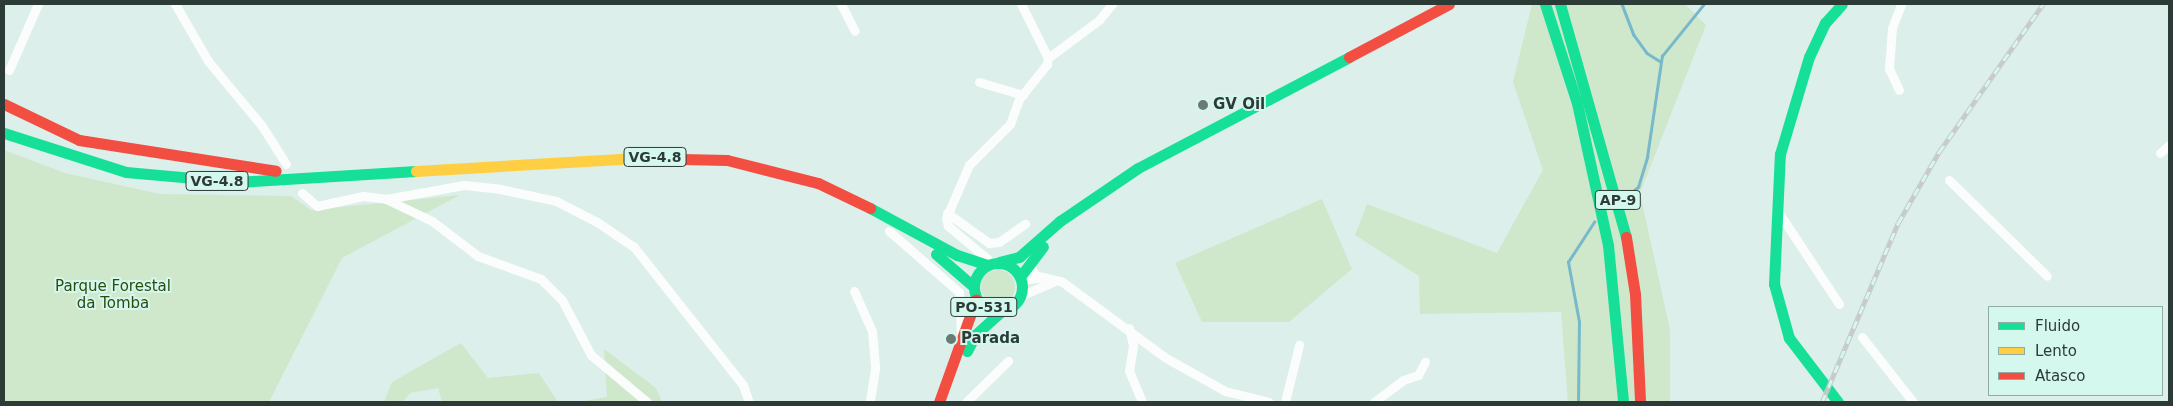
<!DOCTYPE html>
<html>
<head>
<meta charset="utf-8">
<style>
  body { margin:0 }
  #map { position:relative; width:2173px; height:406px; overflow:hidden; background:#dcefea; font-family:"DejaVu Sans",sans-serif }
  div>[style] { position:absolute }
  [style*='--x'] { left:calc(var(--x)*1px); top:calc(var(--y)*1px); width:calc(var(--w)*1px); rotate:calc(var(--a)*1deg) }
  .green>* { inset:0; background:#cfe8cb }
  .round { border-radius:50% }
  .stream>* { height:2.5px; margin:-1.25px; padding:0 1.25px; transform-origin:1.25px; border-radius:1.25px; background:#77b8cb }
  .street>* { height:9px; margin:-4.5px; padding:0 4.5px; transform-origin:4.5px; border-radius:4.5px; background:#fafdfc }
  .fast>* { height:11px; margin:-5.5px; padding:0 5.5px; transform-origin:5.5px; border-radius:5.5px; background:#16e098 }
  .fast>.ring { margin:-5.5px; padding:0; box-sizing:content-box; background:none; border:11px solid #16e098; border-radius:50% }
  .slow>* { height:11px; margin:-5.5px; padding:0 5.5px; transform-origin:5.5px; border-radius:5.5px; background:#ffcf43 }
  .jam>* { height:11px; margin:-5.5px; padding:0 5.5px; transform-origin:5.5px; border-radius:5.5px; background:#f24e42 }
  .rail>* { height:4.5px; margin-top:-2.25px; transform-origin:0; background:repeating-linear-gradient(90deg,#d4f7ee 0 8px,#c5cac9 0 16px); box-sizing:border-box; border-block:1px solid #c5cac9 }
  .dots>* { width:14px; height:14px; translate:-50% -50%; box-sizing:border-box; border:2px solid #d4f7ee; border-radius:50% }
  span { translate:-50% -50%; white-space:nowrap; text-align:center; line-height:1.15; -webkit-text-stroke:4px #d4f7ee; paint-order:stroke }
  .shield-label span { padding:1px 4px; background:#d4f7ee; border:1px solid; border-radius:4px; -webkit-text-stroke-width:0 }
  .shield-label { font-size:14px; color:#2d3b37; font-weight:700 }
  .poi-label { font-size:15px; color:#2d3b37; font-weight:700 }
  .left { translate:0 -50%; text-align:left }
  .park-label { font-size:15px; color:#2b4c0c }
  .frame { position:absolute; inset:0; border:5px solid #2d3b37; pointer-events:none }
  .legend { position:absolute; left:1988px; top:306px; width:175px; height:90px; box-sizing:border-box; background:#d4f7ee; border:1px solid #91aca5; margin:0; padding:6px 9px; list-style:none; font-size:15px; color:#2d3b37 }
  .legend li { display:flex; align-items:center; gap:10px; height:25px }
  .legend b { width:25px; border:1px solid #91aca5 }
</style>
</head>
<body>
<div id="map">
  <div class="green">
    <div style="clip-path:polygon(1532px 4px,1685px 4px,1706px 25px,1640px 193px,1670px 330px,1670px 402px,1568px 402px,1561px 312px,1420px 314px,1419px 276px,1355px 235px,1367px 204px,1497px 253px,1543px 170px,1513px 82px)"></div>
    <div style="clip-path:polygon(4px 150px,65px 173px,160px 194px,291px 196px,311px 210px,460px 195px,342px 258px,269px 402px,4px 402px)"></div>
    <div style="clip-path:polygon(1322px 199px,1352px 269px,1289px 322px,1202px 322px,1175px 263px)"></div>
    <div class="round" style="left:981px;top:270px;width:34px;height:34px"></div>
    <div style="clip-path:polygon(461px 343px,488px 378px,539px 373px,558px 402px,442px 402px,438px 388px,410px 393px,403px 402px,384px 402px,392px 382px)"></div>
    <div style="clip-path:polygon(604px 349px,656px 388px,662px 402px,578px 402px,607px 397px)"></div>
  </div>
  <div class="stream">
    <div style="--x:1622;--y:4;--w:33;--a:69"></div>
    <div style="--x:1634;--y:35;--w:22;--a:54"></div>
    <div style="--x:1647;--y:53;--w:15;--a:32"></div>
    <div style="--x:1626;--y:197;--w:16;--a:-40"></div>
    <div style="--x:1638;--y:187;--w:31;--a:-73"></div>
    <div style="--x:1647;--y:157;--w:102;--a:-81.6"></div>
    <div style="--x:1662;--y:56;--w:67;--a:-51.1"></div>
    <div style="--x:1578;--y:402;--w:80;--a:-89.3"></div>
    <div style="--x:1579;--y:322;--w:61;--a:-100.4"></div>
    <div style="--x:1568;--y:262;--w:48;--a:-57"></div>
  </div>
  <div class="street">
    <div style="--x:175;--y:4;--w:66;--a:59.9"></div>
    <div style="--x:208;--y:61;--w:85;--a:50.3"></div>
    <div style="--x:262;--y:126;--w:45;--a:57.7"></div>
    <div style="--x:841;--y:4;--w:30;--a:63"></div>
    <div style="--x:1048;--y:58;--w:64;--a:-36.7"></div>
    <div style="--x:1099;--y:20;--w:21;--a:-51"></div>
    <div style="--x:9;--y:70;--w:72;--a:-66.3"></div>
    <div style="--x:979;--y:82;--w:46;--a:16.5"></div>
    <div style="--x:1899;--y:90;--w:23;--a:-115"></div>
    <div style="--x:1889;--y:69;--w:41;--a:-85.8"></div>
    <div style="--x:1892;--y:28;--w:26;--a:-69"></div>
    <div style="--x:2160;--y:153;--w:12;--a:-42"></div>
    <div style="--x:1949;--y:180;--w:137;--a:44.4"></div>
    <div style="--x:302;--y:193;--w:20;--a:41"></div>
    <div style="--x:317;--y:206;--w:47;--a:-12.3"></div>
    <div style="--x:363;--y:196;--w:23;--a:7"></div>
    <div style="--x:386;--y:199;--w:51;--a:25.6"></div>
    <div style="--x:432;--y:221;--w:58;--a:37.3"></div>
    <div style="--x:478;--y:256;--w:67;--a:20.1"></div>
    <div style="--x:541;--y:279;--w:30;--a:45"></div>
    <div style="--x:562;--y:300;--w:62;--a:62.2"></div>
    <div style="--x:591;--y:355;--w:73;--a:40"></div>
    <div style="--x:386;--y:199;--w:79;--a:-10.2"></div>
    <div style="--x:464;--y:185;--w:36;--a:6"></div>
    <div style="--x:500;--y:189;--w:57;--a:12.1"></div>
    <div style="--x:556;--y:201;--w:46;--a:27.1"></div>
    <div style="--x:597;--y:222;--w:45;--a:34"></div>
    <div style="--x:634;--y:247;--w:176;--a:51.7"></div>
    <div style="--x:743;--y:385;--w:18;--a:71"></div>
    <div style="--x:947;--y:213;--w:52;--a:35.5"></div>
    <div style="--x:989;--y:243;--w:10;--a:-6"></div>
    <div style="--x:999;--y:242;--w:32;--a:-35"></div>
    <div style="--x:1779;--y:213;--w:109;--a:56.6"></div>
    <div style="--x:889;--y:231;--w:93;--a:41.1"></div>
    <div style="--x:959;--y:292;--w:45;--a:87.5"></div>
    <div style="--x:990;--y:261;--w:55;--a:-140.2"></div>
    <div style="--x:948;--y:226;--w:8;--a:-104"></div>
    <div style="--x:946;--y:218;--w:58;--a:-66.5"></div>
    <div style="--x:969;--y:165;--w:58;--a:-45"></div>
    <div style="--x:1010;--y:124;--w:27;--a:-70"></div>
    <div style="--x:1019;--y:99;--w:45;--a:-51.3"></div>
    <div style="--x:1047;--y:64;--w:6;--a:-81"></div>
    <div style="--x:1048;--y:58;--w:60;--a:-116.6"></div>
    <div style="--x:1030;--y:262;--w:14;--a:73"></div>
    <div style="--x:1034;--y:275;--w:28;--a:13"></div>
    <div style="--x:1061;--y:281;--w:130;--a:36.3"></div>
    <div style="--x:1166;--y:358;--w:68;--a:29.2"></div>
    <div style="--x:1225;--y:391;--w:45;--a:14"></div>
    <div style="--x:1021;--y:280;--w:23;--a:-7"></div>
    <div style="--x:854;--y:291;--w:44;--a:65.8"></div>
    <div style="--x:872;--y:331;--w:38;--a:85"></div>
    <div style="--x:875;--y:369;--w:33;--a:99"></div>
    <div style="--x:1020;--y:296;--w:36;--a:-23"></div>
    <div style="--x:1129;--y:328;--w:18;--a:77"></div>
    <div style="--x:1133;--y:346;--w:25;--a:99"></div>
    <div style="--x:1129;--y:371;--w:34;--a:67"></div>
    <div style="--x:1862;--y:337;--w:83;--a:51.9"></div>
    <div style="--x:966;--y:402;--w:59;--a:-44.3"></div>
    <div style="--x:1285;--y:402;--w:59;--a:-76.2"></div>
    <div style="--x:1374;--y:402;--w:36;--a:-37"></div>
    <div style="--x:1403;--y:380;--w:16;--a:-18"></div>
    <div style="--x:1418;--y:375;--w:15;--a:-62"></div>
  </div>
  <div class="fast">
    <div style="--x:1545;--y:4;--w:104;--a:72.1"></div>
    <div style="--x:1577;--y:103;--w:145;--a:77.7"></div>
    <div style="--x:1608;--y:245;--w:158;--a:84.5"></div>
    <div style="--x:1560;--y:4;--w:242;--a:74.2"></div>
    <div style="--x:4;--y:133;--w:128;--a:17.7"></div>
    <div style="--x:126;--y:172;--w:111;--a:5.1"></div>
    <div style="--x:237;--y:182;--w:179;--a:-3.5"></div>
    <div style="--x:870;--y:208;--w:99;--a:28.4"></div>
    <div style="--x:957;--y:255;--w:32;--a:18"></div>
    <div style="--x:936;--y:254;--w:49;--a:40.9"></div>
    <div style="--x:999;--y:262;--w:21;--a:-14"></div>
    <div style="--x:1019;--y:257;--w:55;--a:-41.3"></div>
    <div style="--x:1060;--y:221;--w:94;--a:-34.2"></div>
    <div style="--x:1138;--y:168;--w:238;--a:-27.7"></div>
    <div class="ring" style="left:974px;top:263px;width:37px;height:37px"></div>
    <div style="--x:1020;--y:277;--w:38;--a:-53"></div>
    <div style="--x:967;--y:351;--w:18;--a:-63"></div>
    <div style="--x:975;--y:335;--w:36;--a:-42"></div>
    <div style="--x:1838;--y:402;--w:81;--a:-127.4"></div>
    <div style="--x:1789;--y:338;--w:56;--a:-105.5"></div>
    <div style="--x:1774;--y:284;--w:130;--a:-87.4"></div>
    <div style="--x:1780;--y:154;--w:101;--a:-73.4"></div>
    <div style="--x:1809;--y:57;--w:38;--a:-65"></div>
    <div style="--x:1825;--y:23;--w:25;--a:-48"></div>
  </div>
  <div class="slow">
    <div style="--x:416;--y:171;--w:221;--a:-3.4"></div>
  </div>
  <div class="jam">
    <div style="--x:1349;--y:57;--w:113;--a:-27.9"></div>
    <div style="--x:4;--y:104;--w:83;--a:25.6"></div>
    <div style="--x:79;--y:140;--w:199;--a:8.9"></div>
    <div style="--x:637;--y:158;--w:90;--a:1.3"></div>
    <div style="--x:727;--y:160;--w:94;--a:14.2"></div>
    <div style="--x:818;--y:183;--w:58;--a:25.7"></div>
    <div style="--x:1626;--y:237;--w:58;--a:81"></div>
    <div style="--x:1635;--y:294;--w:108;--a:87.3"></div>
    <div style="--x:939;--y:402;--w:109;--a:-70.2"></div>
  </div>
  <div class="rail">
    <div style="--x:1822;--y:402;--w:194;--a:-67"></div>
    <div style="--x:1898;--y:223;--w:82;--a:-60"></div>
    <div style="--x:1939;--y:152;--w:181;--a:-54.9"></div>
  </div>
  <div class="dots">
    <div style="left:1203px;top:105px;background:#6a7a76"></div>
    <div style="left:951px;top:339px;background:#6a7a76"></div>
  </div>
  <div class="shield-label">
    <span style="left:655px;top:157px">VG-4.8</span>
    <span style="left:217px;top:181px">VG-4.8</span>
    <span style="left:1618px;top:200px">AP-9</span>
    <span style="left:984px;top:307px">PO-531</span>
  </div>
  <div class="poi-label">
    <span class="left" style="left:1213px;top:105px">GV Oil</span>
    <span class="left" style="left:961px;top:339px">Parada</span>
  </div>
  <div class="park-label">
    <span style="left:113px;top:295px">Parque Forestal<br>da Tomba</span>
  </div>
  <div class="frame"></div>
  <ul class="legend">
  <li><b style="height:6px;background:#16e098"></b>Fluido</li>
  <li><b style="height:6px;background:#ffcf43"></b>Lento</li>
  <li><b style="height:6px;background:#f24e42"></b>Atasco</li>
  </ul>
</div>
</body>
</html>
